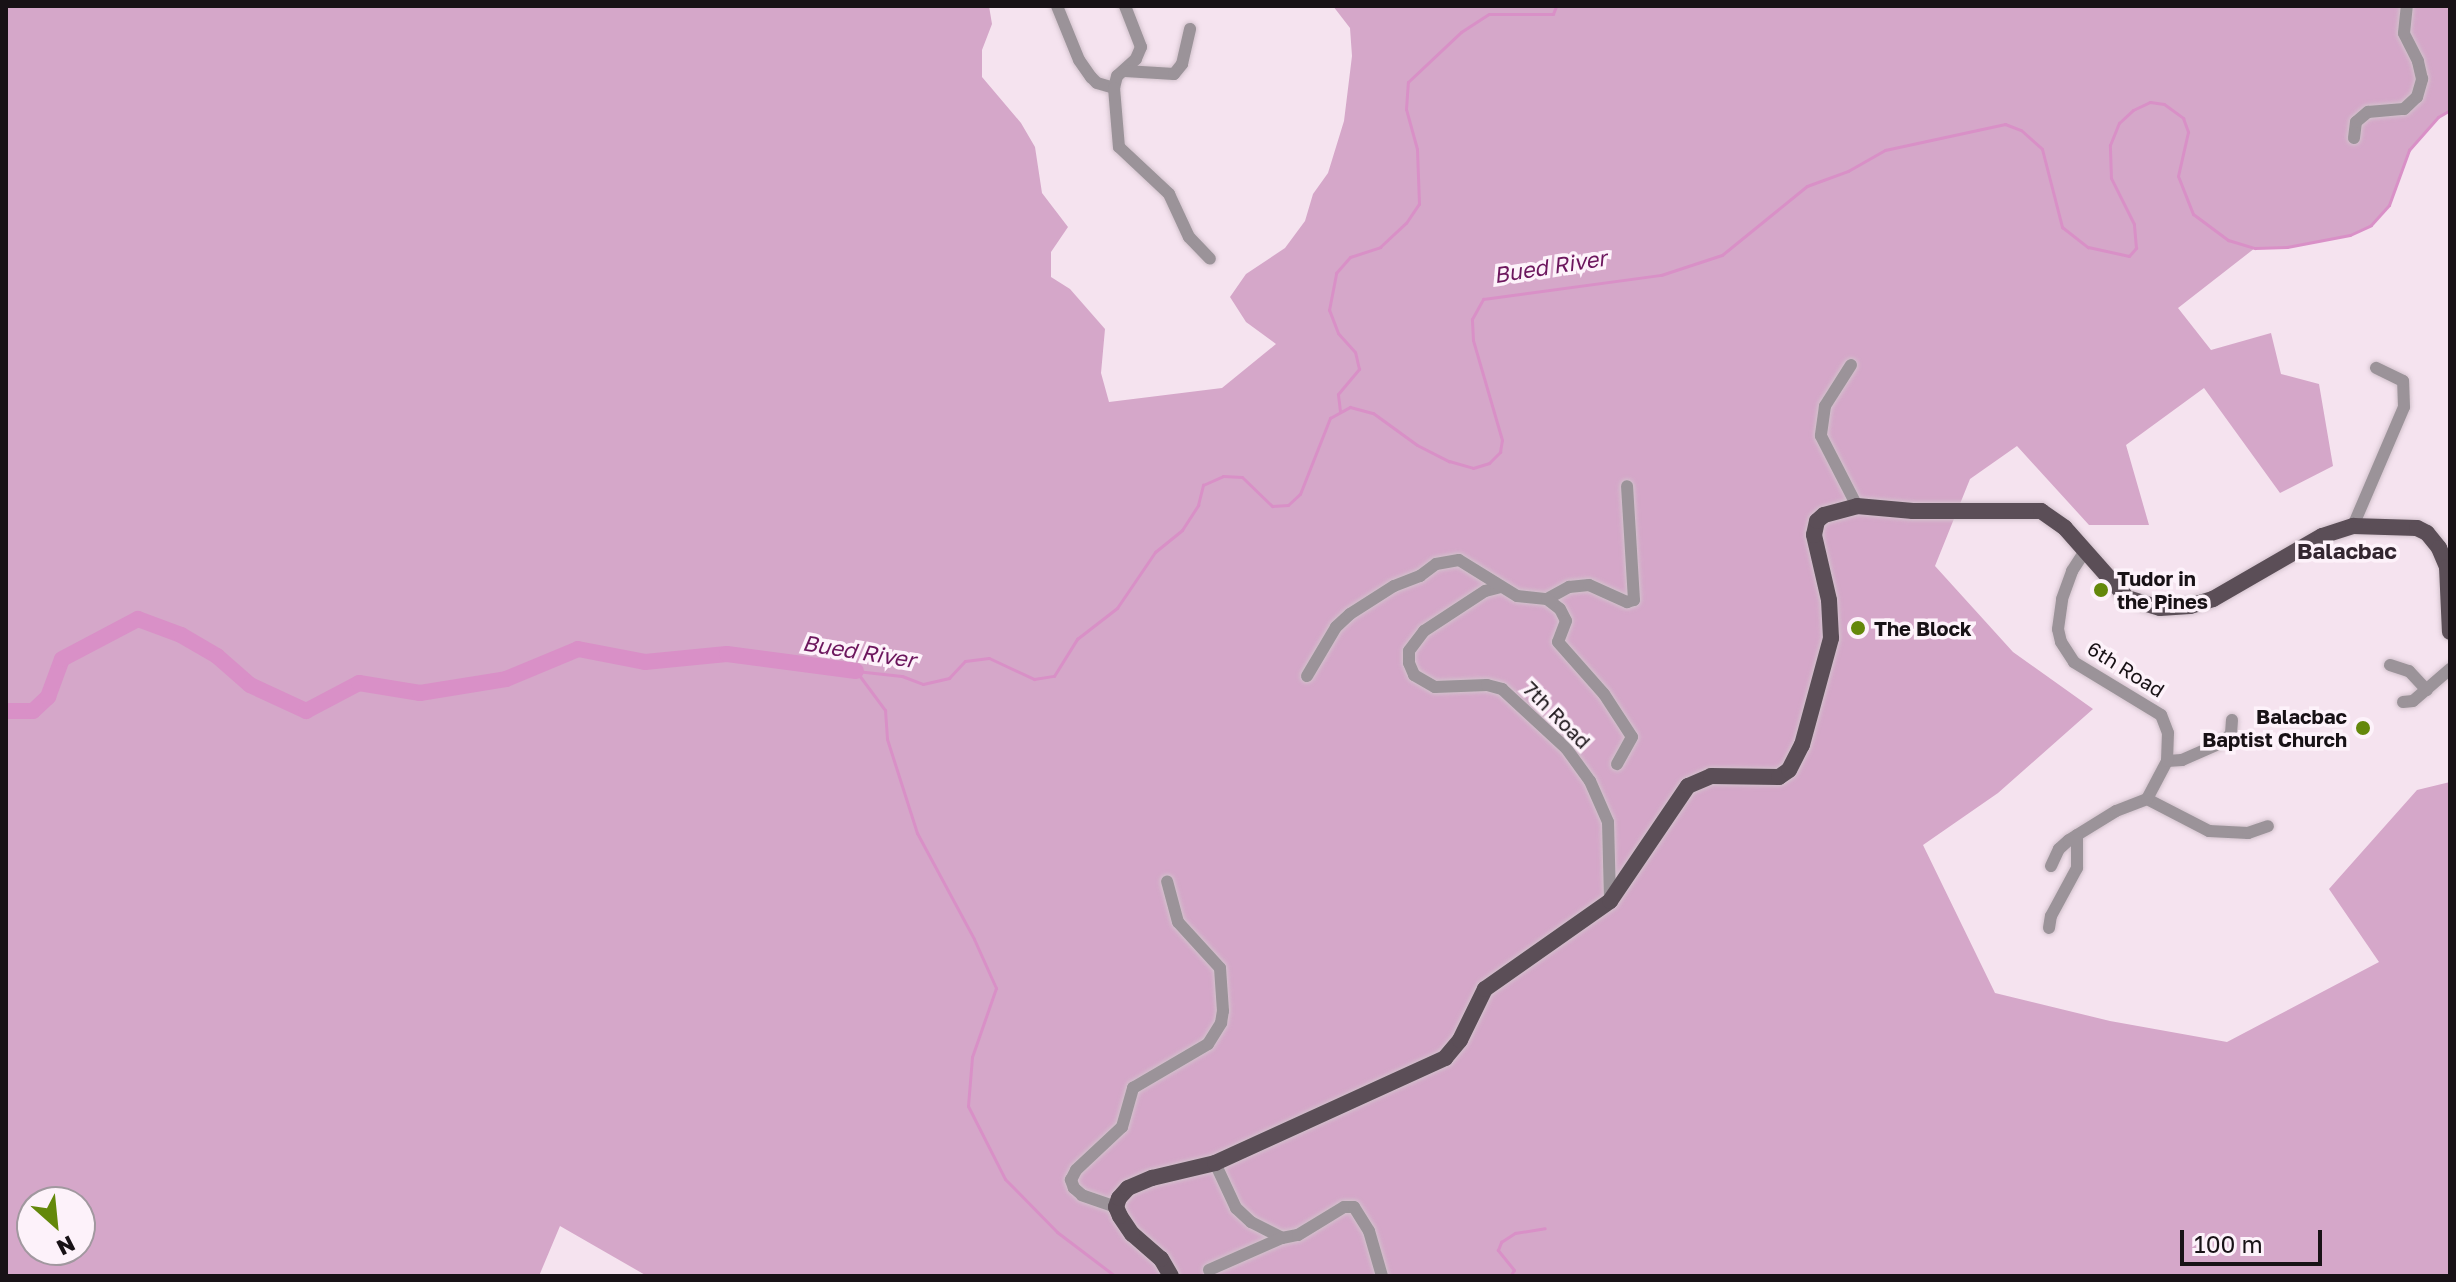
<!DOCTYPE html>
<html>
<head>
<meta charset="utf-8">
<style>
  body { margin:0 }
  #map { position:relative; width:2456px; height:1282px; overflow:hidden; background:#f5e3ef; font-family:"Golos Text",sans-serif }
  div>[style] { position:absolute }
  [style*='--x'] { left:calc(var(--x)*1px); top:calc(var(--y)*1px); width:calc(var(--w)*1px); rotate:calc(var(--a)*1deg) }
  .green>* { inset:0; background:#d5a7c9 }
  .stream>* { height:3px; margin:-1.5px; padding:0 1.5px; transform-origin:1.5px; border-radius:1.5px; background:#d990c7 }
  .river>* { height:16px; margin:-8px; padding:0 8px; transform-origin:8px; border-radius:8px; background:#d990c7 }
  .roads { filter:drop-shadow(0 0 2px #d2c2cc) drop-shadow(0 0 2px #d2c2cc) }
  .minor>* { height:12px; margin:-6px; padding:0 6px; transform-origin:6px; border-radius:6px; background:#9b9399 }
  .major>* { height:16px; margin:-8px; padding:0 8px; transform-origin:8px; border-radius:8px; background:#5b4e57 }
  .dots>* { width:22px; height:22px; translate:-50% -50%; box-sizing:border-box; border:4px solid #fdf2fa; border-radius:50% }
  span { translate:-50% -50%; white-space:nowrap; text-align:center; line-height:1.15; -webkit-text-stroke:7px #fdf2fa; paint-order:stroke }
  .poi-label { font-size:20px; color:#181216; font-weight:700 }
  .left { translate:0 -50%; text-align:left }
  .right { translate:-100% -50%; text-align:right }
  .street-label { font-size:20px; color:#181216 }
  .water-label { font-size:22px; color:#6c165d; font-style:italic }
  .neighbourhood-label { font-size:22px; color:#332630; font-weight:700 }
  .frame { position:absolute; inset:0; border:8px solid #181216; pointer-events:none }
  .north { position:absolute; left:16px; top:1186px; width:80px; height:80px; box-sizing:border-box; background:#fdf2fa; border:2px solid #a1989f; border-radius:50%; rotate:153deg; font-size:22px; font-weight:700; line-height:32px; text-align:center; color:#181216 }
  .north::after { content:''; display:block; margin:auto; width:28px; height:36px; background:#64880b; clip-path:polygon(50% 0,100% 100%,50% 72%,0 100%) }
  .scale { position:absolute; left:2180px; top:1230px; width:142px; height:36px; box-sizing:border-box; border:4px solid #181216; border-top:0; padding-left:10px; font-size:24px; line-height:28px; white-space:nowrap; color:#181216; -webkit-text-stroke:6px #fdf2fa; paint-order:stroke }
</style>
</head>
<body>
<div id="map">
  <div class="green">
    <div style="clip-path:polygon(evenodd,6px 6px,989px 6px,992px 24px,982px 50px,982px 77px,1021px 123px,1035px 147px,1042px 193px,1068px 227px,1051px 252px,1051px 277px,1070px 289px,1105px 329px,1101px 373px,1109px 402px,1222px 388px,1276px 344px,1246px 322px,1230px 297px,1246px 274px,1285px 248px,1305px 221px,1313px 194px,1328px 173px,1344px 121px,1352px 56px,1350px 28px,1333px 6px,2450px 6px,2450px 110px,2438px 117px,2409px 150px,2389px 205px,2371px 225px,2350px 235px,2287px 247px,2255px 248px,2178px 308px,2211px 350px,2271px 333px,2281px 374px,2319px 384px,2333px 466px,2280px 493px,2204px 388px,2126px 445px,2149px 525px,2089px 525px,2017px 446px,1970px 479px,1935px 566px,2013px 652px,2093px 709px,1998px 793px,1923px 845px,1995px 993px,2110px 1021px,2227px 1042px,2379px 962px,2329px 889px,2417px 790px,2450px 782px,2450px 1276px,647px 1276px,560px 1226px,539px 1276px,6px 1276px,6px 6px,32px 1202px,80px 1202px,80px 1250px,32px 1250px,32px 1202px)"></div>
  </div>
  <div class="stream">
    <div style="--x:1340;--y:411;--w:17;--a:-97"></div>
    <div style="--x:1338;--y:394;--w:33;--a:-50"></div>
    <div style="--x:1359;--y:369;--w:17;--a:-103"></div>
    <div style="--x:1355;--y:352;--w:25;--a:-132"></div>
    <div style="--x:1338;--y:333;--w:25;--a:-111"></div>
    <div style="--x:1329;--y:310;--w:38;--a:-79"></div>
    <div style="--x:1336;--y:273;--w:21;--a:-49"></div>
    <div style="--x:1350;--y:257;--w:32;--a:-18"></div>
    <div style="--x:1380;--y:247;--w:35;--a:-43"></div>
    <div style="--x:1406;--y:223;--w:23;--a:-56"></div>
    <div style="--x:1419;--y:204;--w:55;--a:-92.1"></div>
    <div style="--x:1417;--y:149;--w:41;--a:-105.4"></div>
    <div style="--x:1406;--y:109;--w:27;--a:-86"></div>
    <div style="--x:1408;--y:82;--w:73;--a:-43.3"></div>
    <div style="--x:1461;--y:32;--w:33;--a:-33"></div>
    <div style="--x:1489;--y:14;--w:64;--a:0"></div>
    <div style="--x:1553;--y:14;--w:9;--a:-69"></div>
    <div style="--x:856;--y:671;--w:46;--a:6.2"></div>
    <div style="--x:902;--y:676;--w:22;--a:21"></div>
    <div style="--x:923;--y:684;--w:27;--a:-13"></div>
    <div style="--x:949;--y:678;--w:23;--a:-47"></div>
    <div style="--x:965;--y:661;--w:24;--a:-7"></div>
    <div style="--x:989;--y:658;--w:50;--a:25"></div>
    <div style="--x:1034;--y:679;--w:20;--a:-9"></div>
    <div style="--x:1054;--y:676;--w:44;--a:-58.1"></div>
    <div style="--x:1077;--y:639;--w:51;--a:-37.8"></div>
    <div style="--x:1117;--y:608;--w:68;--a:-55.8"></div>
    <div style="--x:1155;--y:552;--w:35;--a:-39"></div>
    <div style="--x:1182;--y:530;--w:30;--a:-57"></div>
    <div style="--x:1198;--y:505;--w:21;--a:-76"></div>
    <div style="--x:1203;--y:485;--w:22;--a:-24"></div>
    <div style="--x:1223;--y:476;--w:19;--a:3"></div>
    <div style="--x:1242;--y:477;--w:42;--a:44"></div>
    <div style="--x:1272;--y:506;--w:16;--a:-4"></div>
    <div style="--x:1288;--y:505;--w:16;--a:-43"></div>
    <div style="--x:1300;--y:494;--w:82;--a:-68.5"></div>
    <div style="--x:1330;--y:418;--w:23;--a:-29"></div>
    <div style="--x:1350;--y:407;--w:24;--a:15"></div>
    <div style="--x:1373;--y:413;--w:54;--a:36"></div>
    <div style="--x:1417;--y:445;--w:36;--a:27"></div>
    <div style="--x:1449;--y:461;--w:25;--a:16"></div>
    <div style="--x:1473;--y:468;--w:17;--a:-17"></div>
    <div style="--x:1489;--y:463;--w:16;--a:-45"></div>
    <div style="--x:1500;--y:452;--w:12;--a:-81"></div>
    <div style="--x:1502;--y:440;--w:104;--a:-106.2"></div>
    <div style="--x:1473;--y:340;--w:21;--a:-93"></div>
    <div style="--x:1472;--y:319;--w:23;--a:-61"></div>
    <div style="--x:1483;--y:299;--w:180;--a:-7.7"></div>
    <div style="--x:1661;--y:275;--w:64;--a:-18.2"></div>
    <div style="--x:1722;--y:255;--w:109;--a:-39.1"></div>
    <div style="--x:1807;--y:186;--w:44;--a:-20.1"></div>
    <div style="--x:1848;--y:171;--w:43;--a:-29.6"></div>
    <div style="--x:1885;--y:150;--w:123;--a:-12.2"></div>
    <div style="--x:2005;--y:124;--w:17;--a:21"></div>
    <div style="--x:2021;--y:130;--w:28;--a:42"></div>
    <div style="--x:2042;--y:149;--w:81;--a:75.6"></div>
    <div style="--x:2062;--y:227;--w:33;--a:38"></div>
    <div style="--x:2088;--y:247;--w:42;--a:12.4"></div>
    <div style="--x:2129;--y:256;--w:11;--a:-49"></div>
    <div style="--x:2136;--y:248;--w:24;--a:-95"></div>
    <div style="--x:2134;--y:224;--w:51;--a:-116.6"></div>
    <div style="--x:2111;--y:178;--w:33;--a:-92"></div>
    <div style="--x:2110;--y:145;--w:24;--a:-68"></div>
    <div style="--x:2119;--y:123;--w:19;--a:-43"></div>
    <div style="--x:2133;--y:110;--w:19;--a:-25"></div>
    <div style="--x:2150;--y:102;--w:14;--a:8"></div>
    <div style="--x:2164;--y:104;--w:24;--a:36"></div>
    <div style="--x:2183;--y:118;--w:15;--a:70"></div>
    <div style="--x:2188;--y:132;--w:45;--a:102.8"></div>
    <div style="--x:2178;--y:176;--w:41;--a:68.5"></div>
    <div style="--x:2193;--y:214;--w:44;--a:36.6"></div>
    <div style="--x:2228;--y:240;--w:28;--a:17"></div>
    <div style="--x:2255;--y:248;--w:32;--a:-2"></div>
    <div style="--x:2287;--y:247;--w:64;--a:-10.8"></div>
    <div style="--x:2350;--y:235;--w:23;--a:-25"></div>
    <div style="--x:2371;--y:225;--w:27;--a:-48"></div>
    <div style="--x:2389;--y:205;--w:59;--a:-70"></div>
    <div style="--x:2409;--y:150;--w:44;--a:-48.7"></div>
    <div style="--x:2438;--y:117;--w:14;--a:-30"></div>
    <div style="--x:856;--y:671;--w:49;--a:53.4"></div>
    <div style="--x:885;--y:710;--w:29;--a:86"></div>
    <div style="--x:887;--y:739;--w:99;--a:72.3"></div>
    <div style="--x:917;--y:833;--w:120;--a:61.7"></div>
    <div style="--x:974;--y:939;--w:54;--a:65.8"></div>
    <div style="--x:996;--y:988;--w:73;--a:109.2"></div>
    <div style="--x:972;--y:1057;--w:49;--a:94.7"></div>
    <div style="--x:968;--y:1106;--w:82;--a:63.1"></div>
    <div style="--x:1005;--y:1179;--w:74;--a:45.5"></div>
    <div style="--x:1057;--y:1232;--w:73;--a:37.2"></div>
    <div style="--x:1510;--y:1276;--w:7;--a:-56"></div>
    <div style="--x:1514;--y:1270;--w:26;--a:-129"></div>
    <div style="--x:1498;--y:1250;--w:9;--a:-69"></div>
    <div style="--x:1501;--y:1242;--w:17;--a:-33"></div>
    <div style="--x:1515;--y:1233;--w:30;--a:-9"></div>
  </div>
  <div class="river">
    <div style="--x:6;--y:711;--w:27;--a:0"></div>
    <div style="--x:33;--y:711;--w:21;--a:-43"></div>
    <div style="--x:48;--y:697;--w:40;--a:-69.8"></div>
    <div style="--x:62;--y:659;--w:86;--a:-27.8"></div>
    <div style="--x:138;--y:619;--w:46;--a:20.4"></div>
    <div style="--x:181;--y:635;--w:42;--a:30.3"></div>
    <div style="--x:217;--y:656;--w:44;--a:41.3"></div>
    <div style="--x:250;--y:685;--w:62;--a:24.9"></div>
    <div style="--x:306;--y:711;--w:60;--a:-27.8"></div>
    <div style="--x:359;--y:683;--w:62;--a:9.3"></div>
    <div style="--x:420;--y:693;--w:87;--a:-9.2"></div>
    <div style="--x:506;--y:679;--w:78;--a:-22.6"></div>
    <div style="--x:578;--y:649;--w:68;--a:11"></div>
    <div style="--x:645;--y:662;--w:82;--a:-5.6"></div>
    <div style="--x:727;--y:654;--w:130;--a:7.5"></div>
  </div>
  <div class="roads">
    <div class="minor">
      <div style="--x:1057;--y:6;--w:58;--a:67.8"></div>
      <div style="--x:1079;--y:60;--w:21;--a:55"></div>
      <div style="--x:1091;--y:77;--w:8;--a:45"></div>
      <div style="--x:1097;--y:83;--w:18;--a:16"></div>
      <div style="--x:1125;--y:6;--w:44;--a:68.7"></div>
      <div style="--x:1141;--y:47;--w:13;--a:113"></div>
      <div style="--x:1136;--y:59;--w:25;--a:138"></div>
      <div style="--x:1117;--y:76;--w:12;--a:104"></div>
      <div style="--x:1114;--y:88;--w:59;--a:85.2"></div>
      <div style="--x:1119;--y:147;--w:69;--a:43.2"></div>
      <div style="--x:1169;--y:194;--w:47;--a:65.1"></div>
      <div style="--x:1189;--y:237;--w:30;--a:46"></div>
      <div style="--x:1125;--y:71;--w:49;--a:3.5"></div>
      <div style="--x:1174;--y:74;--w:13;--a:-51"></div>
      <div style="--x:1182;--y:64;--w:36;--a:-77"></div>
      <div style="--x:2354;--y:138;--w:16;--a:-83"></div>
      <div style="--x:2356;--y:122;--w:16;--a:-40"></div>
      <div style="--x:2368;--y:112;--w:36;--a:-5"></div>
      <div style="--x:2404;--y:109;--w:18;--a:-43"></div>
      <div style="--x:2417;--y:97;--w:19;--a:-74"></div>
      <div style="--x:2422;--y:79;--w:18;--a:-103"></div>
      <div style="--x:2418;--y:61;--w:31;--a:-117"></div>
      <div style="--x:2404;--y:33;--w:27;--a:-84"></div>
      <div style="--x:1851;--y:365;--w:49;--a:122.4"></div>
      <div style="--x:1825;--y:406;--w:30;--a:98"></div>
      <div style="--x:1821;--y:436;--w:79;--a:62.8"></div>
      <div style="--x:2353;--y:526;--w:129;--a:-66.8"></div>
      <div style="--x:2404;--y:407;--w:26;--a:-92"></div>
      <div style="--x:2403;--y:381;--w:30;--a:-154"></div>
      <div style="--x:1501;--y:587;--w:16;--a:166"></div>
      <div style="--x:1485;--y:591;--w:73;--a:146.7"></div>
      <div style="--x:1424;--y:631;--w:25;--a:127"></div>
      <div style="--x:1409;--y:651;--w:12;--a:90"></div>
      <div style="--x:1409;--y:663;--w:13;--a:67"></div>
      <div style="--x:1414;--y:675;--w:24;--a:30"></div>
      <div style="--x:1435;--y:687;--w:52;--a:-2.2"></div>
      <div style="--x:1487;--y:685;--w:16;--a:15"></div>
      <div style="--x:1502;--y:689;--w:87;--a:42.7"></div>
      <div style="--x:1566;--y:748;--w:41;--a:54"></div>
      <div style="--x:1590;--y:781;--w:45;--a:66.3"></div>
      <div style="--x:1608;--y:822;--w:79;--a:88.5"></div>
      <div style="--x:1547;--y:599;--w:25;--a:-29"></div>
      <div style="--x:1569;--y:587;--w:20;--a:-6"></div>
      <div style="--x:1589;--y:585;--w:42;--a:24.1"></div>
      <div style="--x:1627;--y:602;--w:7;--a:-16"></div>
      <div style="--x:1634;--y:600;--w:114;--a:-93.5"></div>
      <div style="--x:2390;--y:665;--w:20;--a:18"></div>
      <div style="--x:2409;--y:671;--w:26;--a:47"></div>
      <div style="--x:1307;--y:676;--w:57;--a:-59.4"></div>
      <div style="--x:1336;--y:627;--w:19;--a:-43"></div>
      <div style="--x:1350;--y:614;--w:52;--a:-32.5"></div>
      <div style="--x:1394;--y:586;--w:28;--a:-21"></div>
      <div style="--x:1420;--y:576;--w:20;--a:-37"></div>
      <div style="--x:1436;--y:564;--w:23;--a:-10"></div>
      <div style="--x:1459;--y:560;--w:68;--a:31.8"></div>
      <div style="--x:1517;--y:596;--w:30;--a:6"></div>
      <div style="--x:1547;--y:599;--w:16;--a:38"></div>
      <div style="--x:1560;--y:609;--w:13;--a:63"></div>
      <div style="--x:1566;--y:621;--w:22;--a:111"></div>
      <div style="--x:1558;--y:642;--w:69;--a:48.5"></div>
      <div style="--x:1604;--y:694;--w:51;--a:56.9"></div>
      <div style="--x:1632;--y:737;--w:31;--a:119"></div>
      <div style="--x:2403;--y:702;--w:10;--a:-6"></div>
      <div style="--x:2413;--y:701;--w:49;--a:-40.9"></div>
      <div style="--x:2167;--y:761;--w:15;--a:-4"></div>
      <div style="--x:2182;--y:760;--w:43;--a:-23.6"></div>
      <div style="--x:2221;--y:743;--w:13;--a:-42"></div>
      <div style="--x:2231;--y:734;--w:14;--a:-86"></div>
      <div style="--x:2147;--y:799;--w:70;--a:27.3"></div>
      <div style="--x:2209;--y:831;--w:39;--a:3"></div>
      <div style="--x:2248;--y:833;--w:21;--a:-19"></div>
      <div style="--x:2051;--y:866;--w:19;--a:-65"></div>
      <div style="--x:2059;--y:849;--w:13;--a:-42"></div>
      <div style="--x:2069;--y:840;--w:55;--a:-31.7"></div>
      <div style="--x:2116;--y:811;--w:33;--a:-21"></div>
      <div style="--x:2147;--y:799;--w:43;--a:-62.2"></div>
      <div style="--x:2167;--y:761;--w:28;--a:-88"></div>
      <div style="--x:2168;--y:733;--w:19;--a:-111"></div>
      <div style="--x:2161;--y:715;--w:102;--a:-148.7"></div>
      <div style="--x:2074;--y:662;--w:24;--a:-123"></div>
      <div style="--x:2061;--y:642;--w:13;--a:-103"></div>
      <div style="--x:2058;--y:629;--w:30;--a:-82"></div>
      <div style="--x:2062;--y:599;--w:30;--a:-70"></div>
      <div style="--x:2072;--y:571;--w:24;--a:-57"></div>
      <div style="--x:2049;--y:928;--w:12;--a:-81"></div>
      <div style="--x:2051;--y:916;--w:55;--a:-61.6"></div>
      <div style="--x:2077;--y:868;--w:33;--a:-90"></div>
      <div style="--x:1215;--y:1163;--w:50;--a:65"></div>
      <div style="--x:1236;--y:1208;--w:21;--a:43"></div>
      <div style="--x:1251;--y:1222;--w:35;--a:27"></div>
      <div style="--x:1282;--y:1238;--w:16;--a:-11"></div>
      <div style="--x:1298;--y:1235;--w:54;--a:-31.3"></div>
      <div style="--x:1344;--y:1207;--w:10;--a:0"></div>
      <div style="--x:1354;--y:1207;--w:28;--a:58"></div>
      <div style="--x:1369;--y:1231;--w:47;--a:73.9"></div>
      <div style="--x:1116;--y:1207;--w:36;--a:-161"></div>
      <div style="--x:1082;--y:1195;--w:11;--a:-139"></div>
      <div style="--x:1074;--y:1188;--w:9;--a:-111"></div>
      <div style="--x:1071;--y:1180;--w:11;--a:-63"></div>
      <div style="--x:1076;--y:1170;--w:63;--a:-43.1"></div>
      <div style="--x:1122;--y:1127;--w:41;--a:-74.2"></div>
      <div style="--x:1133;--y:1088;--w:87;--a:-30.4"></div>
      <div style="--x:1208;--y:1044;--w:25;--a:-58"></div>
      <div style="--x:1221;--y:1023;--w:12;--a:-81"></div>
      <div style="--x:1223;--y:1011;--w:43;--a:-94"></div>
      <div style="--x:1220;--y:968;--w:62;--a:-132.4"></div>
      <div style="--x:1178;--y:922;--w:42;--a:-105"></div>
      <div style="--x:1209;--y:1270;--w:80;--a:-23.7"></div>
    </div>
    <div class="major">
      <div style="--x:1171;--y:1276;--w:20;--a:-120"></div>
      <div style="--x:1161;--y:1259;--w:38;--a:-139"></div>
      <div style="--x:1132;--y:1234;--w:22;--a:-124"></div>
      <div style="--x:1120;--y:1216;--w:10;--a:-114"></div>
      <div style="--x:1116;--y:1207;--w:9;--a:-72"></div>
      <div style="--x:1119;--y:1198;--w:13;--a:-48"></div>
      <div style="--x:1128;--y:1188;--w:26;--a:-23"></div>
      <div style="--x:1152;--y:1178;--w:65;--a:-13.4"></div>
      <div style="--x:1215;--y:1163;--w:253;--a:-24.5"></div>
      <div style="--x:1445;--y:1058;--w:23;--a:-50"></div>
      <div style="--x:1460;--y:1040;--w:57;--a:-63.9"></div>
      <div style="--x:1485;--y:989;--w:153;--a:-35.1"></div>
      <div style="--x:1610;--y:901;--w:139;--a:-55.9"></div>
      <div style="--x:1688;--y:786;--w:25;--a:-23"></div>
      <div style="--x:1711;--y:776;--w:68;--a:0.8"></div>
      <div style="--x:1779;--y:777;--w:12;--a:-35"></div>
      <div style="--x:1789;--y:770;--w:28;--a:-63"></div>
      <div style="--x:1802;--y:745;--w:111;--a:-74.8"></div>
      <div style="--x:1831;--y:638;--w:38;--a:-93"></div>
      <div style="--x:1829;--y:600;--w:67;--a:-103"></div>
      <div style="--x:1814;--y:535;--w:14;--a:-78"></div>
      <div style="--x:1817;--y:521;--w:9;--a:-41"></div>
      <div style="--x:1824;--y:515;--w:34;--a:-15"></div>
      <div style="--x:1857;--y:506;--w:56;--a:5.1"></div>
      <div style="--x:1913;--y:511;--w:128;--a:0"></div>
      <div style="--x:2041;--y:511;--w:29;--a:35"></div>
      <div style="--x:2065;--y:528;--w:94;--a:48.5"></div>
      <div style="--x:2127;--y:598;--w:34;--a:17"></div>
      <div style="--x:2160;--y:608;--w:30;--a:-4"></div>
      <div style="--x:2190;--y:606;--w:24;--a:-17"></div>
      <div style="--x:2213;--y:599;--w:126;--a:-30"></div>
      <div style="--x:2322;--y:536;--w:33;--a:-18"></div>
      <div style="--x:2353;--y:526;--w:64;--a:1.8"></div>
      <div style="--x:2417;--y:528;--w:11;--a:27"></div>
      <div style="--x:2427;--y:533;--w:19;--a:51"></div>
      <div style="--x:2439;--y:548;--w:21;--a:67"></div>
      <div style="--x:2447;--y:567;--w:65;--a:87.4"></div>
    </div>
  </div>
  <div class="dots">
    <div style="left:2101px;top:590px;background:#64880b"></div>
    <div style="left:1858px;top:628px;background:#64880b"></div>
    <div style="left:2363px;top:728px;background:#64880b"></div>
  </div>
  <div class="poi-label">
    <span class="left" style="left:2117px;top:590px">Tudor in<br>the Pines</span>
    <span class="left" style="left:1874px;top:628px">The Block</span>
    <span class="right" style="left:2347px;top:728px">Balacbac<br>Baptist Church</span>
  </div>
  <div class="street-label">
    <span style="left:2126px;top:669px;rotate:32deg">6th Road</span>
    <span style="left:1557px;top:715px;rotate:45deg">7th Road</span>
  </div>
  <div class="water-label">
    <span style="left:1550px;top:266px;rotate:-9deg">Bued River</span>
    <span style="left:859px;top:651px;rotate:9deg">Bued River</span>
  </div>
  <div class="neighbourhood-label">
    <span style="left:2347px;top:551px">Balacbac</span>
  </div>
  <div class="frame"></div>
  <div class="north">N</div>
  <div class="scale">100 m</div>
</div>
</body>
</html>
